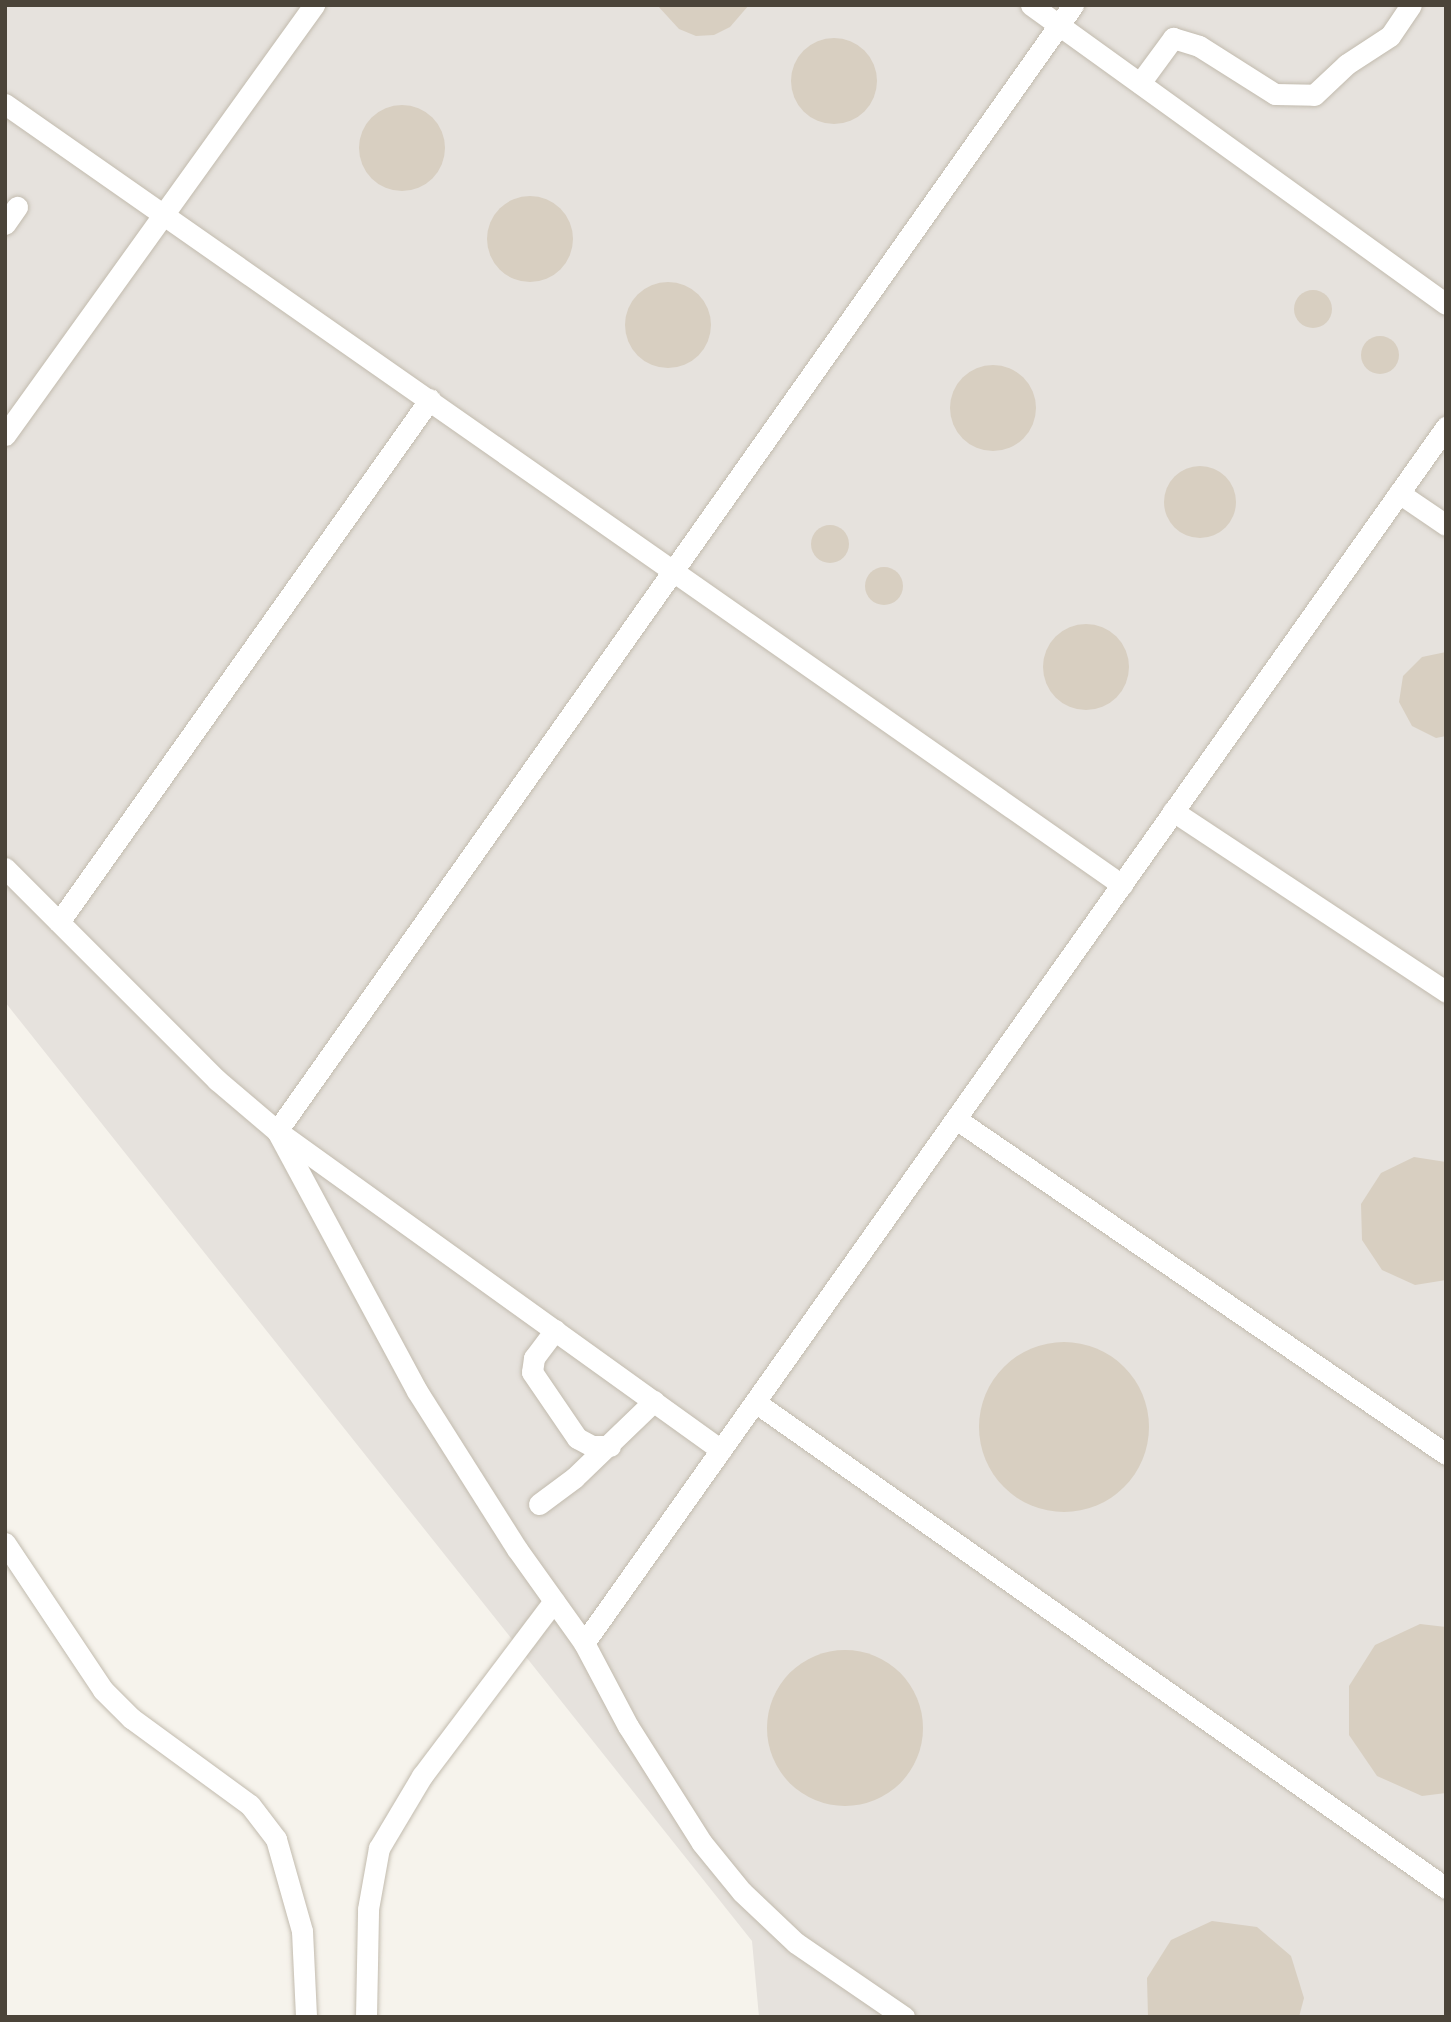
<!DOCTYPE html>
<html>
<head>
<meta charset="utf-8">
<style>
  body { margin:0 }
  #map { position:relative; width:1451px; height:2022px; overflow:hidden; background:#f6f3ec; font-family:"Open Sans",sans-serif }
  div>[style] { position:absolute }
  [style*='--x'] { left:calc(var(--x)*1px); top:calc(var(--y)*1px); width:calc(var(--w)*1px); rotate:calc(var(--a)*1deg) }
  .industrial>* { inset:0; background:#e6e2dd }
  .building>* { inset:0; background:#d8cfc1 }
  .round { border-radius:50% }
  .roads { filter:drop-shadow(0 0 2px #c2bbae) drop-shadow(0 0 2px #c2bbae) }
  .minor>* { height:21px; margin:-10.5px; padding:0 10.5px; transform-origin:10.5px; border-radius:10.5px; background:#fff }
  span { translate:-50% -50%; white-space:nowrap; text-align:center; line-height:1.15; -webkit-text-stroke:7px #fff; paint-order:stroke }
  .frame { position:absolute; inset:0; border:7px solid #4b4439; pointer-events:none }
</style>
</head>
<body>
<div id="map">
  <div class="industrial">
    <div style="clip-path:polygon(5px 5px,1446px 5px,1446px 2017px,759px 2017px,752px 1941px,5px 1002px)"></div>
  </div>
  <div class="building">
    <div style="clip-path:polygon(657px 5px,749px 5px,730px 27px,714px 35px,696px 36px,679px 29px)"></div>
    <div class="round" style="left:791px;top:38px;width:86px;height:86px"></div>
    <div class="round" style="left:359px;top:105px;width:86px;height:86px"></div>
    <div class="round" style="left:487px;top:196px;width:86px;height:86px"></div>
    <div class="round" style="left:625px;top:282px;width:86px;height:86px"></div>
    <div class="round" style="left:1294px;top:290px;width:38px;height:38px"></div>
    <div class="round" style="left:1361px;top:336px;width:38px;height:38px"></div>
    <div class="round" style="left:950px;top:365px;width:86px;height:86px"></div>
    <div class="round" style="left:1164px;top:466px;width:72px;height:72px"></div>
    <div class="round" style="left:811px;top:525px;width:38px;height:38px"></div>
    <div class="round" style="left:865px;top:567px;width:38px;height:38px"></div>
    <div class="round" style="left:1043px;top:624px;width:86px;height:86px"></div>
    <div style="clip-path:polygon(1446px 652px,1446px 736px,1436px 738px,1412px 726px,1399px 702px,1403px 676px,1422px 657px)"></div>
    <div style="clip-path:polygon(1414px 1157px,1446px 1162px,1446px 1280px,1415px 1285px,1382px 1270px,1362px 1240px,1361px 1204px,1381px 1173px)"></div>
    <div class="round" style="left:979px;top:1342px;width:170px;height:170px"></div>
    <div style="clip-path:polygon(1420px 1624px,1446px 1627px,1446px 1793px,1422px 1796px,1377px 1776px,1349px 1735px,1349px 1686px,1375px 1645px)"></div>
    <div class="round" style="left:767px;top:1650px;width:156px;height:156px"></div>
    <div style="clip-path:polygon(1212px 1921px,1257px 1927px,1291px 1956px,1304px 1998px,1299px 2017px,1148px 2017px,1147px 1978px,1171px 1940px)"></div>
  </div>
  <div class="roads">
    <div class="minor">
      <div style="--x:1031;--y:5;--w:511;--a:35.77"></div>
      <div style="--x:1140;--y:83;--w:56;--a:-53.7"></div>
      <div style="--x:1173;--y:38;--w:27;--a:17"></div>
      <div style="--x:1199;--y:46;--w:90;--a:32.3"></div>
      <div style="--x:1275;--y:94;--w:39;--a:1"></div>
      <div style="--x:1314;--y:95;--w:45;--a:-43.2"></div>
      <div style="--x:1347;--y:64;--w:51;--a:-33.1"></div>
      <div style="--x:1390;--y:36;--w:37;--a:-56"></div>
      <div style="--x:5;--y:104;--w:1363;--a:34.96"></div>
      <div style="--x:5;--y:224;--w:21;--a:-55"></div>
      <div style="--x:5;--y:435;--w:530;--a:-54.3"></div>
      <div style="--x:1399;--y:493;--w:57;--a:34.2"></div>
      <div style="--x:1173;--y:811;--w:328;--a:33.5"></div>
      <div style="--x:5;--y:868;--w:300;--a:45"></div>
      <div style="--x:217;--y:1080;--w:79;--a:40.4"></div>
      <div style="--x:277;--y:1131;--w:295;--a:61.7"></div>
      <div style="--x:417;--y:1391;--w:187;--a:57.7"></div>
      <div style="--x:517;--y:1549;--w:115;--a:54.5"></div>
      <div style="--x:584;--y:1643;--w:94;--a:62.1"></div>
      <div style="--x:628;--y:1726;--w:138;--a:57.7"></div>
      <div style="--x:702;--y:1843;--w:63;--a:50.8"></div>
      <div style="--x:742;--y:1892;--w:74;--a:43.4"></div>
      <div style="--x:796;--y:1943;--w:131;--a:34.4"></div>
      <div style="--x:59;--y:922;--w:641;--a:-54.65"></div>
      <div style="--x:956;--y:1119;--w:594;--a:34.36"></div>
      <div style="--x:555;--y:1330;--w:35;--a:127"></div>
      <div style="--x:534;--y:1358;--w:14;--a:98"></div>
      <div style="--x:532;--y:1372;--w:80;--a:55.7"></div>
      <div style="--x:577;--y:1438;--w:17;--a:28"></div>
      <div style="--x:592;--y:1446;--w:18;--a:0"></div>
      <div style="--x:755;--y:1402;--w:845;--a:35.12"></div>
      <div style="--x:721;--y:1450;--w:547;--a:-144.3"></div>
      <div style="--x:277;--y:1131;--w:1379;--a:-54.74"></div>
      <div style="--x:539;--y:1504;--w:44;--a:-36.6"></div>
      <div style="--x:574;--y:1478;--w:111;--a:-43.9"></div>
      <div style="--x:5;--y:1543;--w:177;--a:56.3"></div>
      <div style="--x:103;--y:1690;--w:40;--a:45"></div>
      <div style="--x:131;--y:1718;--w:147;--a:36.2"></div>
      <div style="--x:250;--y:1805;--w:43;--a:52.6"></div>
      <div style="--x:276;--y:1839;--w:96;--a:74.2"></div>
      <div style="--x:302;--y:1931;--w:86;--a:87.3"></div>
      <div style="--x:584;--y:1643;--w:1491;--a:-54.67"></div>
      <div style="--x:366;--y:2017;--w:108;--a:-88.9"></div>
      <div style="--x:368;--y:1909;--w:62;--a:-79.8"></div>
      <div style="--x:379;--y:1848;--w:84;--a:-59.2"></div>
      <div style="--x:422;--y:1776;--w:219;--a:-53"></div>
    </div>
  </div>
  <div class="frame"></div>
</div>
</body>
</html>
